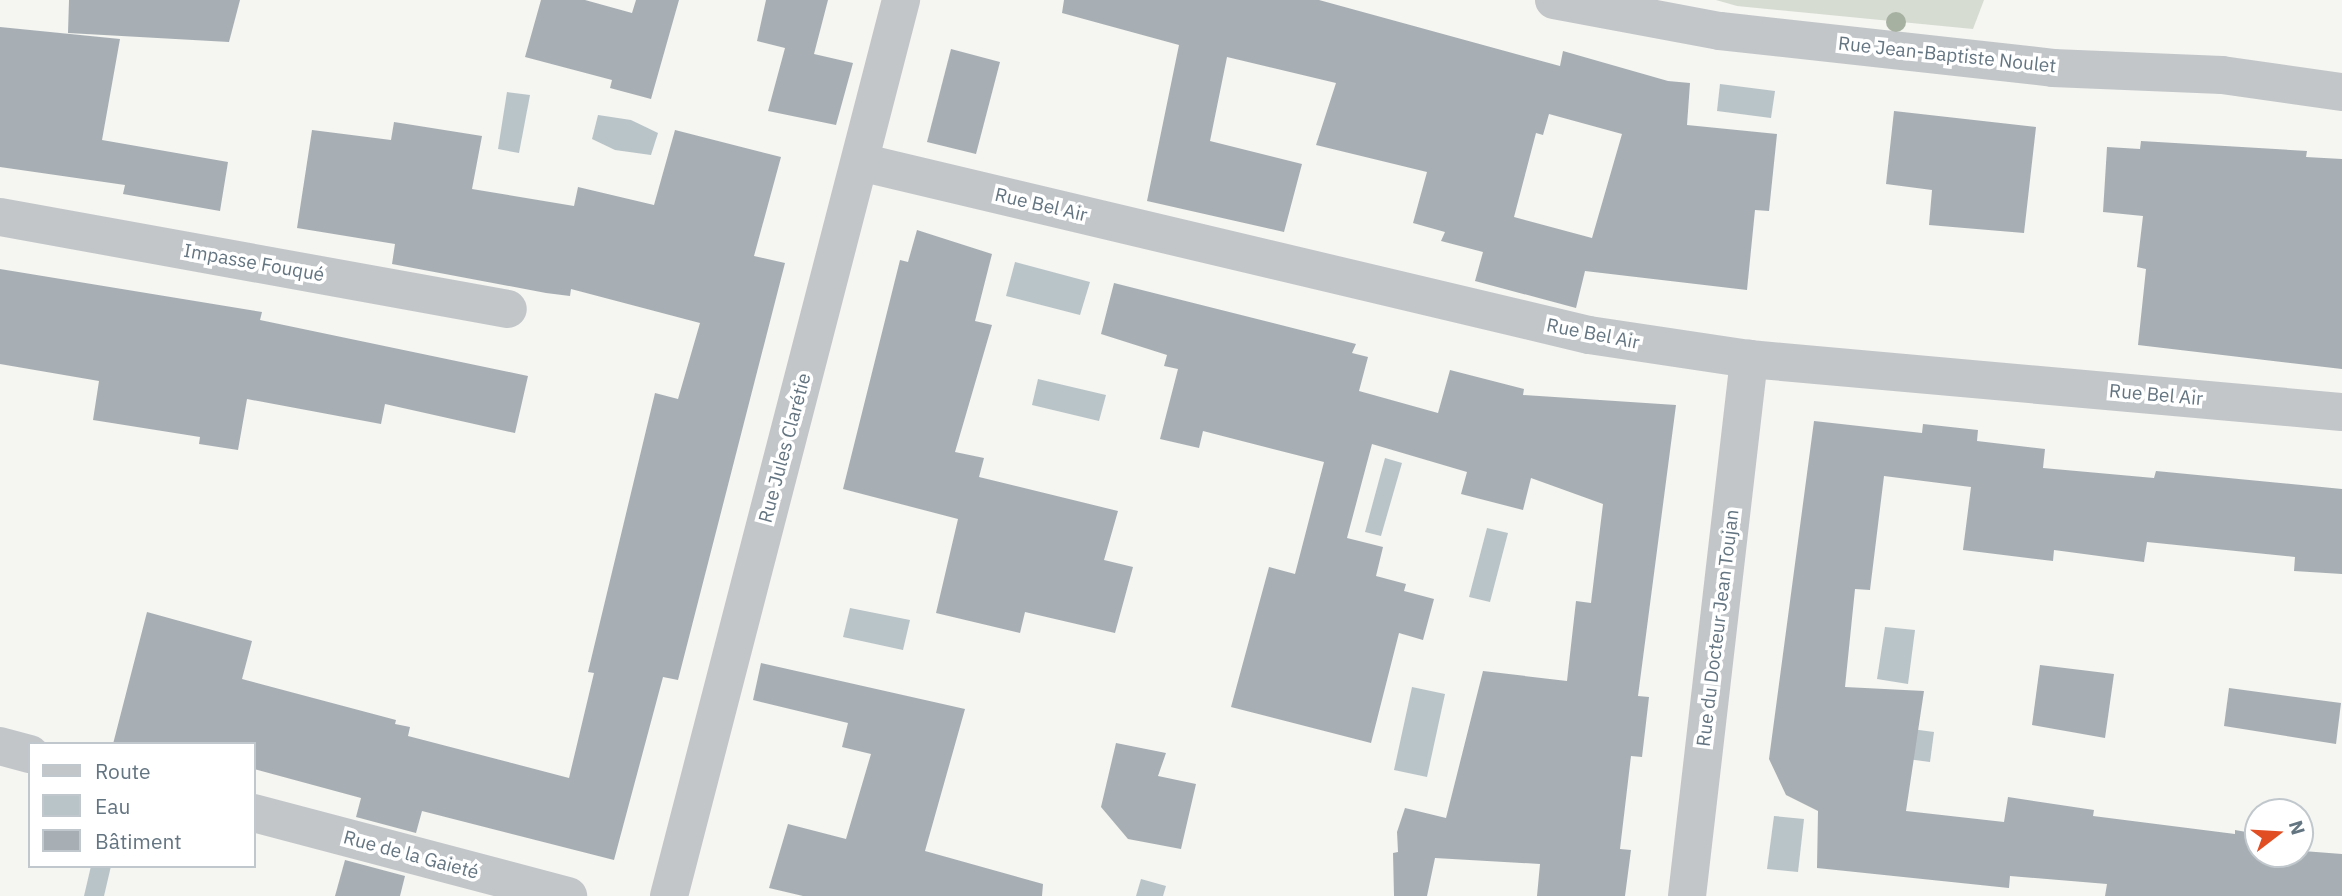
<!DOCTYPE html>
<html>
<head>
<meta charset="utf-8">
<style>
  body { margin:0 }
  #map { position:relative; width:2342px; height:896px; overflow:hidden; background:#f5f5f1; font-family:"IBM Plex Sans",sans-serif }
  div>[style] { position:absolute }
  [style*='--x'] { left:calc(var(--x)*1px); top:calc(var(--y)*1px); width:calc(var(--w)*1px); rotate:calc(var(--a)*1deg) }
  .green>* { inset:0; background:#d6dcd2 }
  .water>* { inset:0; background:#b9c4c8 }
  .building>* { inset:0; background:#a7afb4 }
  .minor>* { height:38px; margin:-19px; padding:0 19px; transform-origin:19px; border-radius:19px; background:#c2c6c9 }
  .trees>* { width:20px; height:20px; margin:-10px; border-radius:50%; background:#a7b1a2 }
  span { translate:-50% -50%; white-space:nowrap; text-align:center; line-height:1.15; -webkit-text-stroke:7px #fff; paint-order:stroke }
  .street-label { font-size:19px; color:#647582 }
  .legend { position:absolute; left:28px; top:742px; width:228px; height:126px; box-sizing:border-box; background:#fff; border:2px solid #c1c8cd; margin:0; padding:9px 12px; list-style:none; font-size:21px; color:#647582 }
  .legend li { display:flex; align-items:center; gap:14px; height:35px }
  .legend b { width:35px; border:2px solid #c1c8cd }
  .north { position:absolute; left:2244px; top:798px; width:70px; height:70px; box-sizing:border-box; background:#fff; border:2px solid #c1c8cd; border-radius:50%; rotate:73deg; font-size:19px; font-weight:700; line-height:28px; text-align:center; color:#647582 }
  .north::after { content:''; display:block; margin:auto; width:24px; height:32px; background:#e24e24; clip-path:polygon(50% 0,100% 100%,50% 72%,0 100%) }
</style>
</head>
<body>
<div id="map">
  <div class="green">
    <div style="clip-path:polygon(1716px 0,1984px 0,1973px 29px,1737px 6px)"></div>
  </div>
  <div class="water">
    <div style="clip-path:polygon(1720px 84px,1775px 91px,1771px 118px,1717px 111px)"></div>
    <div style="clip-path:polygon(507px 92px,530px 95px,519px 153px,498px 149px)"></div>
    <div style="clip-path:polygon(598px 115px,631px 120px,658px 133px,651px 155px,615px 150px,592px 139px)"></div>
    <div style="clip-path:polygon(1015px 262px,1090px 282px,1080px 315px,1006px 296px)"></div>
    <div style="clip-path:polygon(1038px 379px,1106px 395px,1099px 421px,1032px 405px)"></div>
    <div style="clip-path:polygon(1385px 458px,1402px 463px,1381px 536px,1365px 532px)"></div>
    <div style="clip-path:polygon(1487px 528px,1508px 533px,1490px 602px,1469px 597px)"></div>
    <div style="clip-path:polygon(850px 608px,910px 620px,903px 650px,843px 637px)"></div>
    <div style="clip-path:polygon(1885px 627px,1915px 630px,1908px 684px,1877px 679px)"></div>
    <div style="clip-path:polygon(1412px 687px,1445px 694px,1427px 777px,1394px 770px)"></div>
    <div style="clip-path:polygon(1881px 725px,1934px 732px,1930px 762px,1877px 755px)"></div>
    <div style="clip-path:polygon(1774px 816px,1804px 819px,1798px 872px,1767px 869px)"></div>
    <div style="clip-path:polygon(91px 866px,111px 866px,104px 896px,84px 896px)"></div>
    <div style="clip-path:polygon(1141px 879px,1166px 886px,1163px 896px,1136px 896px)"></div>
  </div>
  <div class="building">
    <div style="clip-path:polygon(69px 0,240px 0,229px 42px,68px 33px)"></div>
    <div style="clip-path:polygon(541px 0,585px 0,632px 13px,636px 0,679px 0,651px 99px,610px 88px,612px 80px,525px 57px)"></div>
    <div style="clip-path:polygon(766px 0,828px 0,814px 54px,853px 63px,836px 125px,768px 111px,785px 48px,757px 41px)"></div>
    <div style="clip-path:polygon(evenodd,1064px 0,1319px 0,1560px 66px,1563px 51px,1668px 81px,1690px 83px,1687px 125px,1777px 134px,1769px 211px,1755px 210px,1747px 290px,1585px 271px,1576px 308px,1475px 281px,1483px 252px,1441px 241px,1445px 232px,1413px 223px,1427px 172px,1316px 145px,1336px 83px,1227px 57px,1210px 141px,1302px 164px,1284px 232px,1147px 201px,1179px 45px,1062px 13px,1064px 0,1549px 114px,1622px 134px,1592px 238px,1514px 217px,1536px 133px,1543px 135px,1549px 114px)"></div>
    <div style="clip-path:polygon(0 27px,120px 39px,102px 140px,228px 162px,220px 211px,123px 194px,125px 185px,0 167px)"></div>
    <div style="clip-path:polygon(951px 49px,1000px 62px,976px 154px,927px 142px)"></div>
    <div style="clip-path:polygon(1894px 111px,2036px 127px,2024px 233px,1929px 225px,1932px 190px,1886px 184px)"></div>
    <div style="clip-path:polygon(394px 122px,482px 136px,472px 189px,574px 206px,578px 187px,654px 205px,675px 130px,781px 157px,754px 256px,785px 263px,678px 680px,663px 677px,614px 860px,422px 811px,416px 833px,356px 817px,361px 798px,254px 769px,254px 744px,113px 744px,147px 612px,252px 641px,242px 679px,396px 720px,395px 724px,410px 727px,408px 736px,569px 778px,594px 673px,588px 672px,655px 393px,678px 399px,700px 323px,571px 289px,570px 296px,546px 293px,392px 264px,395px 244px,297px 228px,312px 130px,391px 140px)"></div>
    <div style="clip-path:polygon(2141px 141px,2307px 151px,2306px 157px,2342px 159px,2342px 369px,2138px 345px,2146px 269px,2137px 267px,2143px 216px,2103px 212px,2107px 147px,2140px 149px)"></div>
    <div style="clip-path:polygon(917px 230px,992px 254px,975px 321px,992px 325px,955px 452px,984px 458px,979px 477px,1118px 511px,1104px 560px,1133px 567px,1115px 633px,1025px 612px,1020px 633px,936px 613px,958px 519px,843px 489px,900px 260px,908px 262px)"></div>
    <div style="clip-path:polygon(0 269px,262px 312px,260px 320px,528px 376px,515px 433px,385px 404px,381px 424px,247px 399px,238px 450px,199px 444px,200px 437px,93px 420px,99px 381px,0 364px)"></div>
    <div style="clip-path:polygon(1114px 283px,1356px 344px,1352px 353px,1368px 357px,1359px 391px,1438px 413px,1450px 370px,1524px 389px,1523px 395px,1676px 405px,1638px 696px,1649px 697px,1642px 757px,1631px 756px,1620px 849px,1631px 850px,1625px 896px,1537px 896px,1540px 864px,1435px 858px,1427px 896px,1394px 896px,1393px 853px,1398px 852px,1397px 832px,1405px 808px,1446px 818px,1483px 671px,1567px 681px,1576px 601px,1591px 603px,1603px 504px,1531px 478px,1523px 510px,1461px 494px,1467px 472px,1372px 444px,1347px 538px,1383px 547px,1376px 576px,1406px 584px,1404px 591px,1434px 599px,1423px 640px,1399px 633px,1371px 743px,1231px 707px,1269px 567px,1295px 574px,1324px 462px,1203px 431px,1199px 448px,1160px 439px,1178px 369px,1164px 366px,1167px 355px,1101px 334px)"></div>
    <div style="clip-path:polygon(1814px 421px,1922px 433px,1923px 424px,1978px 430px,1977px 441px,2045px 449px,2043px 468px,2154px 478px,2156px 471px,2342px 489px,2342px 574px,2294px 571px,2295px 557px,2147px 542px,2144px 562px,2054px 550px,2053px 561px,1963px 550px,1971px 487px,1884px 476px,1870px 590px,1855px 589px,1845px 687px,1924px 691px,1906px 811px,2004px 822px,2008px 797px,2094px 810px,2093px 816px,2235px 834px,2235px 830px,2252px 833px,2254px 820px,2258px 821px,2258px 854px,2300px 854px,2300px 826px,2306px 826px,2303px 851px,2342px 854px,2342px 896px,2105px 896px,2107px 884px,2010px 876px,2009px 888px,1817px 868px,1818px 811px,1786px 795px,1769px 759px)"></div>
    <div style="clip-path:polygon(761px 663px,965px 709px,925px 851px,1043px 884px,1042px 896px,803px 896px,769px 888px,788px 824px,846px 839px,871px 754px,842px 747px,848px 723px,753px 700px)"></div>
    <div style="clip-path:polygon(2040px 665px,2114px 674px,2105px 738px,2032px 725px)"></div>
    <div style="clip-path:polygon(2229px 688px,2341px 703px,2336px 744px,2224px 726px)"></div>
    <div style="clip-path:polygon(1116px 743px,1166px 753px,1158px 776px,1196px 784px,1181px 849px,1128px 839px,1101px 807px)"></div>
    <div style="clip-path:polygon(345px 860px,405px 876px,400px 896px,335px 896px)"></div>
  </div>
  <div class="minor">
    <div style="--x:1554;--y:0;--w:169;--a:10.6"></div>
    <div style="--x:1720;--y:31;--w:335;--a:6.3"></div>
    <div style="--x:2053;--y:68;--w:169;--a:2.4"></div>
    <div style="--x:2222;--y:75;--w:121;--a:8.1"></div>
    <div style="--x:860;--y:162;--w:749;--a:13.35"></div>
    <div style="--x:1589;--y:335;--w:162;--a:8.5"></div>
    <div style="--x:1749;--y:359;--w:595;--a:5.11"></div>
    <div style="--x:0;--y:217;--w:516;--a:10.27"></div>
    <div style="--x:0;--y:746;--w:31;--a:15"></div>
    <div style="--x:254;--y:813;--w:325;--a:14.8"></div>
    <div style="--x:669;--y:896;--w:926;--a:-75.48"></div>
    <div style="--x:1687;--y:896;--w:541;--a:-83.41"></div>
  </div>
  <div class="trees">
    <div style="left:1896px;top:22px"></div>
  </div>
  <div class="street-label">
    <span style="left:1947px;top:55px;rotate:6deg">Rue Jean-Baptiste Noulet</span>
    <span style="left:1041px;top:205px;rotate:13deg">Rue Bel Air</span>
    <span style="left:254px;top:263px;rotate:10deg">Impasse Fouqué</span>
    <span style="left:1593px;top:334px;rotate:11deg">Rue Bel Air</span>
    <span style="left:2156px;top:395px;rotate:5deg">Rue Bel Air</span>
    <span style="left:785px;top:448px;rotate:-75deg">Rue Jules Clarétie</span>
    <span style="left:1718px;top:628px;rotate:-83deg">Rue du Docteur Jean Toujan</span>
    <span style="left:411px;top:855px;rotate:15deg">Rue de la Gaieté</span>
  </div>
  <ul class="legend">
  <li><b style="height:9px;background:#c2c6c9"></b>Route</li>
  <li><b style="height:19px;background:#b9c4c8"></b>Eau</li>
  <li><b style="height:19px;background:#a7afb4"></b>Bâtiment</li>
  </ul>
  <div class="north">N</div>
</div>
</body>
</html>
